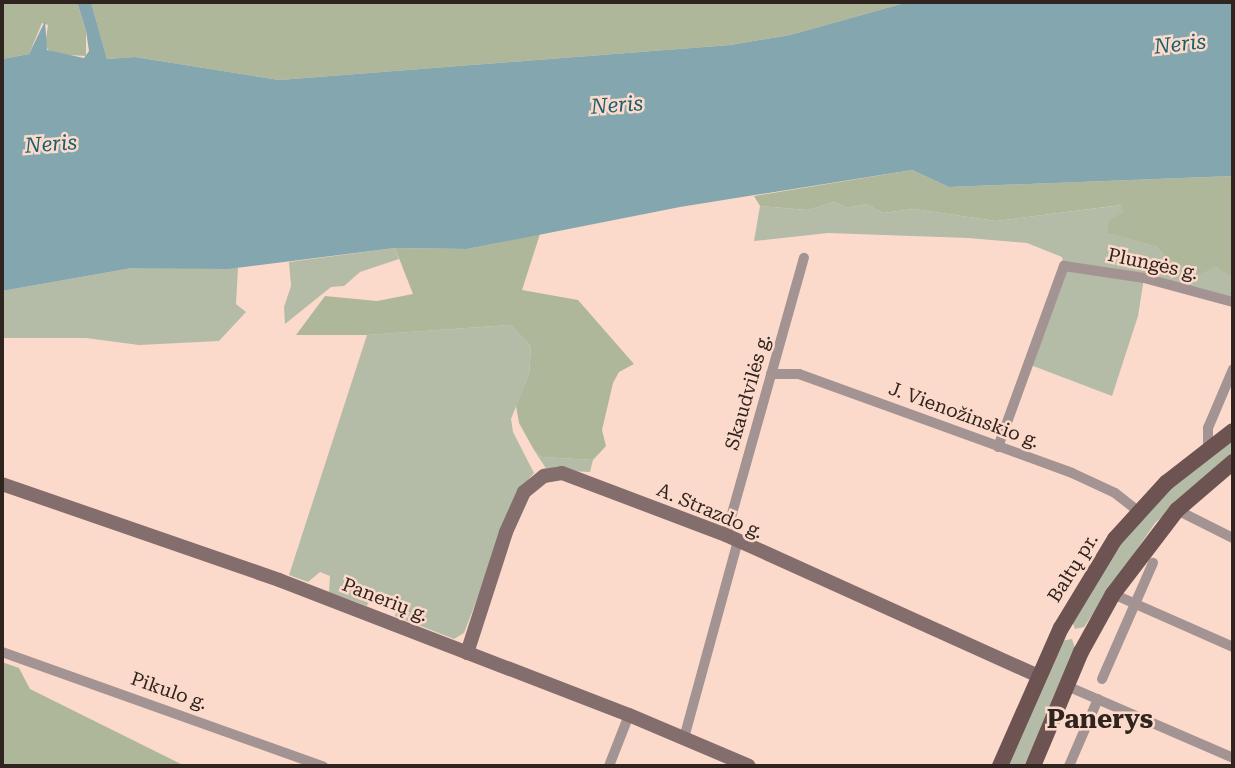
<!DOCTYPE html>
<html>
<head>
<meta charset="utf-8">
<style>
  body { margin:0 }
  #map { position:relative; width:1235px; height:768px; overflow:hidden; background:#fcdacb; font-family:"Roboto Serif",serif }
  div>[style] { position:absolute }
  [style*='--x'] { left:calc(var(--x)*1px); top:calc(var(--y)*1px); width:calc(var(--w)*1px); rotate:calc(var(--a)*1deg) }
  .green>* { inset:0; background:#b4bba6 }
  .forest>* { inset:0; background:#afb79b }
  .water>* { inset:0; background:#84a7af }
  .street>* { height:10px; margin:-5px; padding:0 5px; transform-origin:5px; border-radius:5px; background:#a39493 }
  .secondary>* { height:14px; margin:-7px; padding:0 7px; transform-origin:7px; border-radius:7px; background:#846e6d }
  .primary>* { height:16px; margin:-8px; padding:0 8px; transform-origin:8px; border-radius:8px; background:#6d5452 }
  span { translate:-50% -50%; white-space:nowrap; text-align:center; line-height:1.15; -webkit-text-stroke:5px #fcdacb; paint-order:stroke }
  .street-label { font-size:19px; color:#30241e }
  .water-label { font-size:21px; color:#18606d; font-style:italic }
  .district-label { font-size:26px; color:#30241e; font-weight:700 }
  .frame { position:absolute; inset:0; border:4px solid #30241e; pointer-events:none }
</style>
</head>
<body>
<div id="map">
  <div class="green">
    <div style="clip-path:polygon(834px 202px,848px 208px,866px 204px,883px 213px,914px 209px,996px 221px,1122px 205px,1123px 212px,1108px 233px,1157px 247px,1167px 259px,1199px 273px,1217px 267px,1228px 270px,1233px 277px,1233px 302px,1144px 278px,1138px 316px,1112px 396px,1028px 364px,1064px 266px,1062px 257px,1027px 243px,968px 238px,828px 233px,754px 241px,760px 206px,808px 210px)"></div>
    <div style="clip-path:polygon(395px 248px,399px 259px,360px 272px,344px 286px,331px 287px,285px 324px,284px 307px,291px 286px,289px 262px)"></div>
    <div style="clip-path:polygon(132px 268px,238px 268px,236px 304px,246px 312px,219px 341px,139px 345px,86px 338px,2px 338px,2px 291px)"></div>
    <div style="clip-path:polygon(511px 325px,531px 347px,529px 374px,511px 419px,513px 432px,534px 473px,519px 490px,464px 633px,454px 639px,395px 616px,399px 605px,371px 595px,367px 606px,329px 592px,330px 576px,320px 572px,308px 582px,289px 575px,367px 335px)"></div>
    <div style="clip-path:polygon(1233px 438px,1233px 453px,1155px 523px,1084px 627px,1075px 629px,1072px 621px,1129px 532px,1156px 501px)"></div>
    <div style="clip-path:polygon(534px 450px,542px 457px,593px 460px,590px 472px,547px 470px)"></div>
    <div style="clip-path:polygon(1072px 639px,1075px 648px,1024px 766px,1007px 766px,1061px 641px)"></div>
  </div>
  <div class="forest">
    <div style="clip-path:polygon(2px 2px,77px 2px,86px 31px,86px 56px,51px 54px,45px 45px,48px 25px,42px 23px,29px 54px,2px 59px)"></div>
    <div style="clip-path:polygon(91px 2px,908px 2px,790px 35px,730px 45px,279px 80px,135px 57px,107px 59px)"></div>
    <div style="clip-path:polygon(912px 170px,949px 187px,1233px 176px,1233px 277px,1217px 267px,1199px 274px,1167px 259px,1157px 247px,1107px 233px,1109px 221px,1123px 212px,1121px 205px,996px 221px,914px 209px,883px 213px,866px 204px,848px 208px,834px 202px,808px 210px,760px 206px,754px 196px)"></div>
    <div style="clip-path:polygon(540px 234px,522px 290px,578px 300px,634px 364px,619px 372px,613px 383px,602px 430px,606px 446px,593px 460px,542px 457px,534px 450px,519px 423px,516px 406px,529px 374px,531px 347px,511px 325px,367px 335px,296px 335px,325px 296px,377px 301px,413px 294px,395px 248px,467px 249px)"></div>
    <div style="clip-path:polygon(2px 662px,19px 668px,30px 689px,185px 766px,2px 766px)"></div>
  </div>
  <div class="water">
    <div style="clip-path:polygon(77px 2px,91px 2px,107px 59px,135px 57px,279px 80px,730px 45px,790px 35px,908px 2px,1233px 2px,1233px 176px,949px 187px,912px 170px,680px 207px,467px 249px,395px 248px,228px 269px,132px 268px,2px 291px,2px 59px,29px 54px,45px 21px,47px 50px,84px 58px,89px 51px,86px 31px)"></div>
  </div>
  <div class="street">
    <div style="--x:771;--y:374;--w:28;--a:0"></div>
    <div style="--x:799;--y:374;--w:290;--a:19.9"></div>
    <div style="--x:1072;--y:473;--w:47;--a:24.9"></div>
    <div style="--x:1115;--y:493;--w:29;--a:38"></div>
    <div style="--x:998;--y:447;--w:193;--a:-70"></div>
    <div style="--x:1064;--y:266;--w:81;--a:8.5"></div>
    <div style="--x:1144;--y:278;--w:92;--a:15.1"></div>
    <div style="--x:1208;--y:449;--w:21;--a:-90"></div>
    <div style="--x:1208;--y:428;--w:64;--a:-67"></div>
    <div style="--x:1177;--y:510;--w:63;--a:26.6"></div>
    <div style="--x:726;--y:535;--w:288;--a:-74.3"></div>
    <div style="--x:1113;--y:594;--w:131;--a:23.8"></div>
    <div style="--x:2;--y:652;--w:341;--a:19.6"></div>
    <div style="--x:1102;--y:679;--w:127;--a:-66.3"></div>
    <div style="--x:1067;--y:686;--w:181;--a:23.4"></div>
    <div style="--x:684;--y:738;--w:204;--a:-74.7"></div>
    <div style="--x:609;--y:766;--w:55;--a:-68.6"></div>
    <div style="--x:1069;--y:766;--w:73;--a:-66.6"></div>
  </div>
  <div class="secondary">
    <div style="--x:2;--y:484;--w:293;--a:19.1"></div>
    <div style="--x:279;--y:580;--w:375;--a:21.1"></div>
    <div style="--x:629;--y:715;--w:130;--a:23"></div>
    <div style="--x:467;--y:653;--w:127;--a:-72.1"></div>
    <div style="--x:506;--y:532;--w:44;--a:-65.8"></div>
    <div style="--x:524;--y:492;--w:26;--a:-39"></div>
    <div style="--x:544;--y:476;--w:18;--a:-9"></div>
    <div style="--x:562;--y:473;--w:175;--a:20.7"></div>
    <div style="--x:726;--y:535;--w:342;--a:24.3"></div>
  </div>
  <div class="primary">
    <div style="--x:1000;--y:766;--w:151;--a:-66.2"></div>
    <div style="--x:1061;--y:628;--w:104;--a:-58.8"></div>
    <div style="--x:1115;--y:539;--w:76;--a:-47.7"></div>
    <div style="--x:1166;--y:483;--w:85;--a:-37.8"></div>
    <div style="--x:1033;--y:766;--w:124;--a:-67.2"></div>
    <div style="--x:1081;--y:652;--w:66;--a:-61.1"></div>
    <div style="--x:1113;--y:594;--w:106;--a:-52.7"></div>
    <div style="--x:1177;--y:510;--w:74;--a:-40.6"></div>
  </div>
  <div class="street-label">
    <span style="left:1153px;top:264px;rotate:12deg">Plungės g.</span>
    <span style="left:748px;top:392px;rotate:-74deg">Skaudvilės g.</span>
    <span style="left:964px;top:415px;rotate:20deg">J. Vienožinskio g.</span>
    <span style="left:710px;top:511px;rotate:23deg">A. Strazdo g.</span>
    <span style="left:1073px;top:568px;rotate:-58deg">Baltų pr.</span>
    <span style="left:385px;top:600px;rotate:21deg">Panerių g.</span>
    <span style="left:169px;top:691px;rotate:19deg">Pikulo g.</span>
  </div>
  <div class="water-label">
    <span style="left:1180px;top:44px;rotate:-6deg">Neris</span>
    <span style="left:617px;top:105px;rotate:-4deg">Neris</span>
    <span style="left:51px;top:144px;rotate:-4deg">Neris</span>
  </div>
  <div class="district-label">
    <span style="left:1100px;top:720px">Panerys</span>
  </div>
  <div class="frame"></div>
</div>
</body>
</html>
